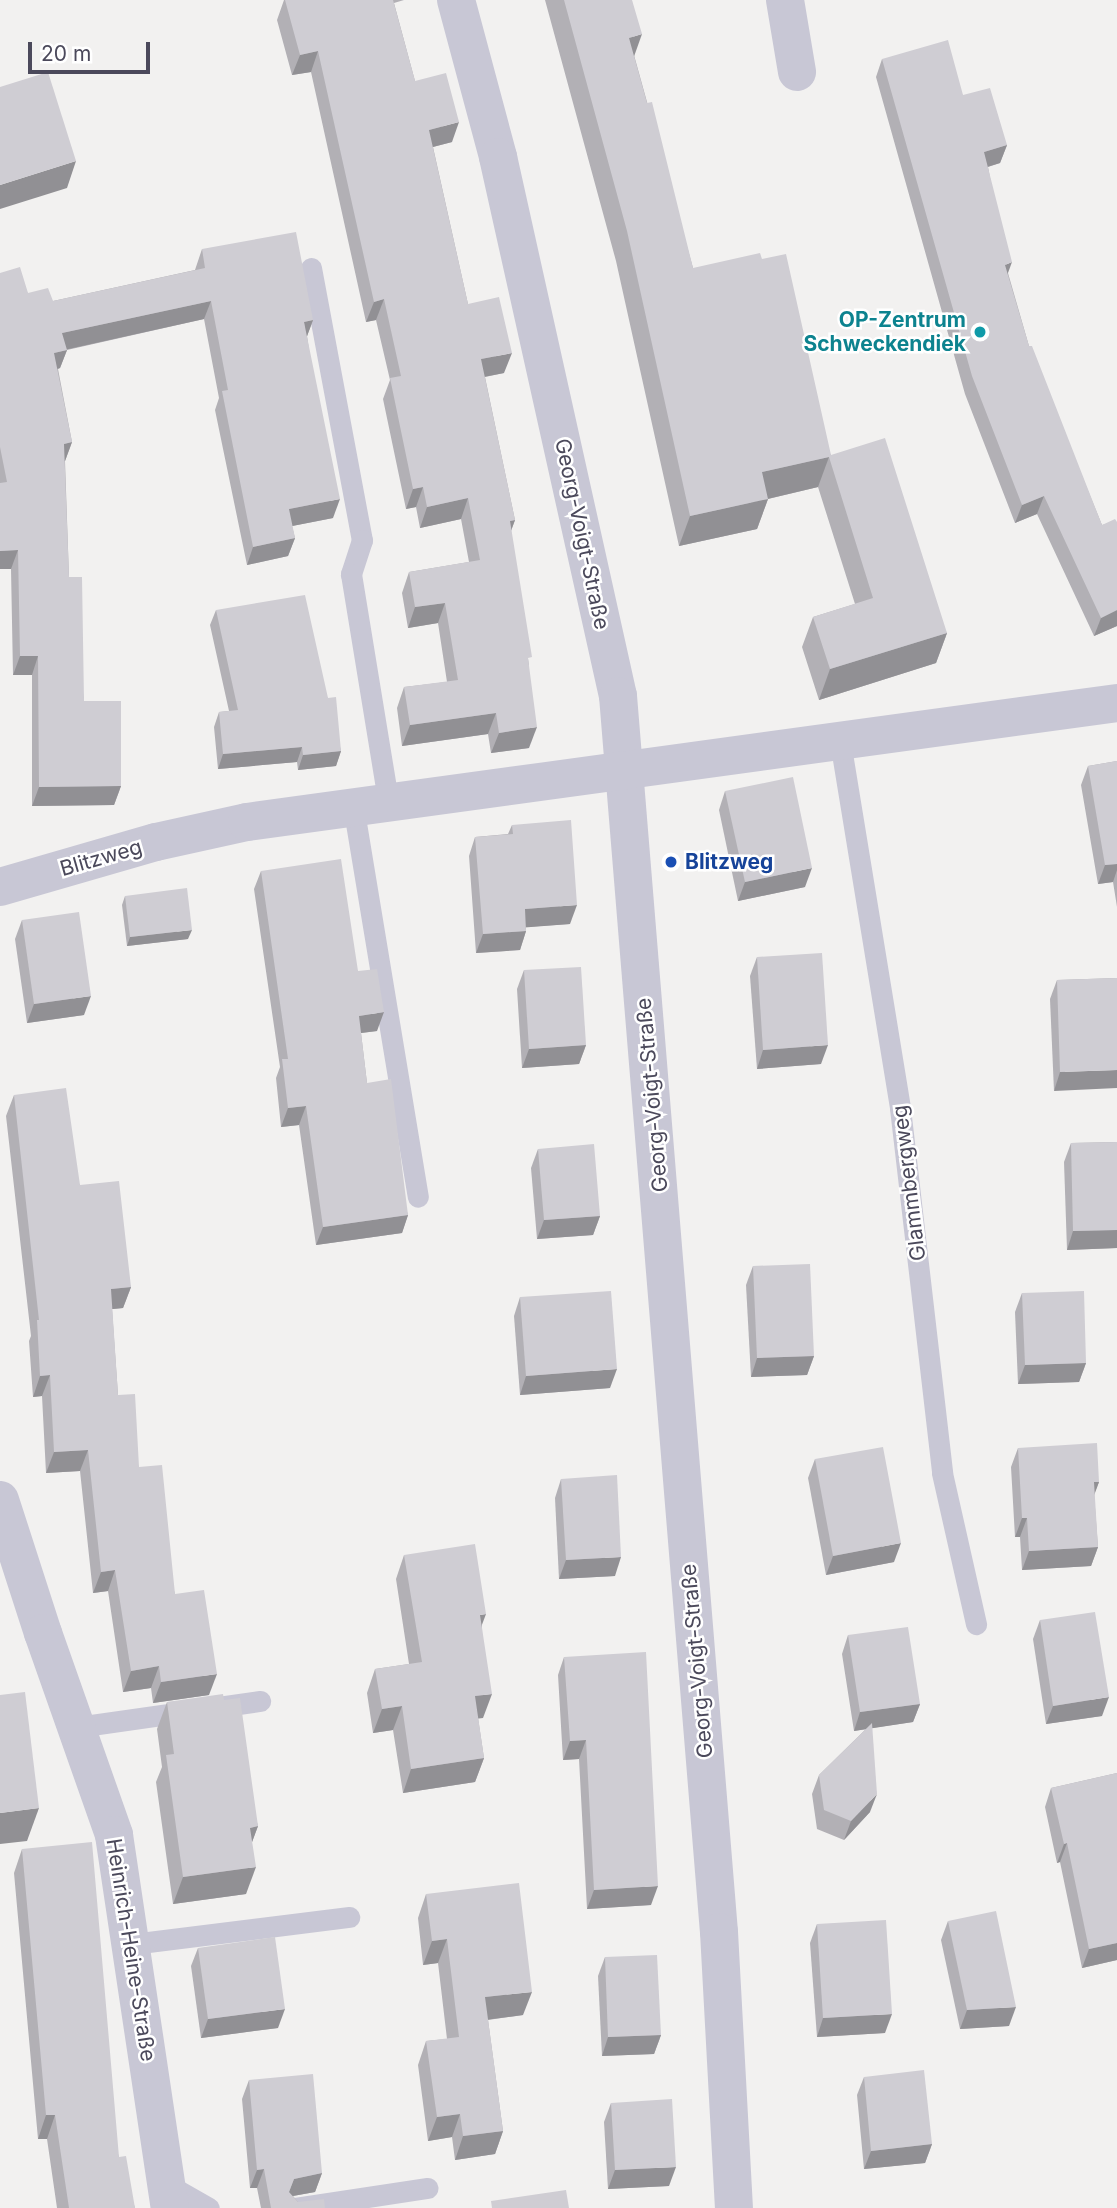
<!DOCTYPE html>
<html>
<head>
<meta charset="utf-8">
<style>
  body { margin:0 }
  #map { position:relative; width:1117px; height:2208px; overflow:hidden; background:#f2f1f0; font-family:Inter,sans-serif }
  div>[style] { position:absolute }
  [style*='--x'] { left:calc(var(--x)*1px); top:calc(var(--y)*1px); width:calc(var(--w)*1px); rotate:calc(var(--a)*1deg) }
  .lane>* { height:21px; margin:-10.5px; padding:0 10.5px; transform-origin:10.5px; border-radius:10.5px; background:#c8c7d5 }
  .street>* { height:38px; margin:-19px; padding:0 19px; transform-origin:19px; border-radius:19px; background:#c8c7d5 }
  .wall>* { inset:0; background:#b2b0b5 }
  .shaded-wall>* { inset:0; background:#919094 }
  .building>* { inset:0; background:#cfcdd3 }
  .dots>* { width:19px; height:19px; translate:-50% -50%; box-sizing:border-box; border:4px solid #fff; border-radius:50% }
  span { translate:-50% -50%; white-space:nowrap; text-align:center; line-height:1.15; -webkit-text-stroke:5px #fff; paint-order:stroke }
  .culture-label { font-size:21px; color:#0d838f; font-weight:700 }
  .right { translate:-100% -50%; text-align:right }
  .street-label { font-size:21px; color:#4b495b }
  .transit-label { font-size:21px; color:#164399; font-weight:700 }
  .left { translate:0 -50%; text-align:left }
  .scale { position:absolute; left:28px; top:42px; width:122px; height:32px; box-sizing:border-box; border:4px solid #4b495b; border-top:0; padding-left:9px; font-size:21px; line-height:24px; white-space:nowrap; color:#4b495b; -webkit-text-stroke:5px #fff; paint-order:stroke }
</style>
</head>
<body>
<div id="map">
  <div class="lane">
    <div style="--x:311;--y:268;--w:277;--a:79.4"></div>
    <div style="--x:362;--y:540;--w:36;--a:108"></div>
    <div style="--x:351;--y:574;--w:230;--a:80.7"></div>
    <div style="--x:840;--y:741;--w:372;--a:80.7"></div>
    <div style="--x:900;--y:1108;--w:367;--a:83.4"></div>
    <div style="--x:942;--y:1473;--w:155;--a:77.3"></div>
    <div style="--x:353;--y:805;--w:397;--a:80.6"></div>
    <div style="--x:77;--y:1727;--w:185;--a:-8.1"></div>
    <div style="--x:132;--y:1944;--w:219;--a:-7.1"></div>
    <div style="--x:167;--y:2184;--w:48;--a:29.7"></div>
    <div style="--x:295;--y:2208;--w:134;--a:-8.6"></div>
  </div>
  <div class="street">
    <div style="--x:456;--y:0;--w:163;--a:75"></div>
    <div style="--x:498;--y:157;--w:552;--a:77.45"></div>
    <div style="--x:618;--y:696;--w:1240;--a:85.33"></div>
    <div style="--x:719;--y:1932;--w:276;--a:86.9"></div>
    <div style="--x:785;--y:0;--w:73;--a:80.5"></div>
    <div style="--x:0;--y:887;--w:162;--a:-16.1"></div>
    <div style="--x:156;--y:842;--w:93;--a:-12.4"></div>
    <div style="--x:247;--y:822;--w:878;--a:-7.79"></div>
    <div style="--x:0;--y:1500;--w:140;--a:72.1"></div>
    <div style="--x:43;--y:1633;--w:214;--a:70.6"></div>
    <div style="--x:114;--y:1835;--w:377;--a:81.5"></div>
  </div>
  <div class="wall">
    <div style="clip-path:polygon(284px 0,404px 0,394px 3px,415px 81px,452px 142px,433px 147px,468px 304px,504px 373px,485px 377px,515px 520px,511px 531px,529px 666px,529px 748px,491px 753px,488px 734px,402px 746px,397px 708px,404px 687px,447px 682px,438px 623px,408px 628px,402px 593px,409px 572px,469px 562px,461px 519px,420px 528px,416px 507px,406px 509px,383px 399px,390px 380px,376px 320px,366px 322px,311px 72px,292px 75px,277px 20px)"></div>
    <div style="clip-path:polygon(545px 0,632px 0,634px 55px,693px 268px,831px 455px,947px 633px,936px 663px,819px 700px,802px 647px,813px 617px,855px 604px,818px 487px,768px 499px,757px 529px,679px 546px,616px 261px)"></div>
    <div style="clip-path:polygon(882px 59px,963px 95px,1007px 145px,1000px 163px,988px 167px,1008px 273px,1029px 346px,1102px 525px,1117px 522px,1117px 626px,1094px 636px,1037px 514px,1015px 523px,965px 394px,876px 77px)"></div>
    <div style="clip-path:polygon(202px 249px,313px 320px,307px 336px,333px 518px,292px 526px,295px 538px,288px 556px,247px 565px,215px 410px,219px 398px,204px 319px,67px 350px,60px 368px,58px 369px,72px 442px,65px 461px,69px 577px,84px 701px,121px 786px,114px 805px,32px 806px,32px 675px,13px 675px,11px 569px,0 569px,0 273px,28px 293px,53px 301px,195px 270px)"></div>
    <div style="clip-path:polygon(216px 610px,328px 698px,341px 751px,336px 766px,298px 770px,297px 762px,218px 769px,214px 727px,219px 712px,229px 711px,210px 625px)"></div>
    <div style="clip-path:polygon(1117px 761px,1117px 907px,1113px 882px,1098px 884px,1081px 785px,1088px 766px)"></div>
    <div style="clip-path:polygon(725px 791px,805px 887px,738px 901px,719px 810px)"></div>
    <div style="clip-path:polygon(512px 825px,570px 924px,526px 927px,526px 931px,520px 950px,476px 953px,469px 856px,475px 837px,508px 834px)"></div>
    <div style="clip-path:polygon(261px 871px,358px 971px,377px 1031px,361px 1033px,367px 1083px,408px 1215px,402px 1233px,316px 1245px,299px 1125px,281px 1127px,276px 1078px,280px 1067px,254px 889px)"></div>
    <div style="clip-path:polygon(125px 896px,188px 939px,127px 946px,122px 905px)"></div>
    <div style="clip-path:polygon(22px 920px,84px 1015px,27px 1023px,15px 939px)"></div>
    <div style="clip-path:polygon(757px 957px,821px 1064px,757px 1069px,750px 976px)"></div>
    <div style="clip-path:polygon(524px 970px,586px 1045px,579px 1064px,522px 1068px,517px 989px)"></div>
    <div style="clip-path:polygon(1117px 978px,1054px 1091px,1050px 999px,1057px 980px)"></div>
    <div style="clip-path:polygon(14px 1095px,80px 1185px,131px 1287px,123px 1308px,112px 1309px,118px 1395px,175px 1594px,209px 1695px,153px 1703px,151px 1688px,123px 1692px,108px 1591px,93px 1593px,80px 1471px,46px 1473px,42px 1396px,33px 1397px,29px 1341px,31px 1336px,6px 1116px)"></div>
    <div style="clip-path:polygon(1117px 1142px,1117px 1248px,1067px 1250px,1064px 1162px,1071px 1143px)"></div>
    <div style="clip-path:polygon(538px 1149px,600px 1216px,593px 1235px,537px 1239px,531px 1168px)"></div>
    <div style="clip-path:polygon(753px 1266px,814px 1356px,807px 1375px,751px 1377px,746px 1285px)"></div>
    <div style="clip-path:polygon(1022px 1293px,1086px 1363px,1079px 1382px,1018px 1384px,1015px 1312px)"></div>
    <div style="clip-path:polygon(520px 1297px,610px 1388px,520px 1395px,514px 1316px)"></div>
    <div style="clip-path:polygon(1018px 1448px,1099px 1482px,1094px 1494px,1098px 1547px,1091px 1566px,1022px 1570px,1020px 1537px,1015px 1537px,1011px 1467px)"></div>
    <div style="clip-path:polygon(815px 1459px,894px 1562px,826px 1575px,808px 1478px)"></div>
    <div style="clip-path:polygon(561px 1479px,615px 1576px,559px 1579px,555px 1498px)"></div>
    <div style="clip-path:polygon(404px 1555px,482px 1625px,483px 1718px,478px 1718px,484px 1758px,475px 1782px,403px 1793px,393px 1730px,373px 1733px,367px 1693px,375px 1669px,409px 1664px,396px 1579px)"></div>
    <div style="clip-path:polygon(1040px 1620px,1102px 1716px,1046px 1724px,1033px 1639px)"></div>
    <div style="clip-path:polygon(848px 1635px,920px 1704px,913px 1722px,872px 1728px,870px 1812px,844px 1840px,817px 1829px,812px 1794px,819px 1775px,866px 1729px,854px 1731px,842px 1654px)"></div>
    <div style="clip-path:polygon(564px 1657px,651px 1905px,587px 1909px,579px 1759px,563px 1760px,558px 1675px)"></div>
    <div style="clip-path:polygon(224px 1700px,258px 1826px,252px 1842px,246px 1894px,173px 1904px,156px 1782px,162px 1767px,157px 1729px,167px 1702px)"></div>
    <div style="clip-path:polygon(1117px 1773px,1117px 1960px,1082px 1968px,1060px 1862px,1057px 1863px,1045px 1807px,1051px 1788px)"></div>
    <div style="clip-path:polygon(22px 1849px,119px 2157px,135px 2208px,57px 2208px,47px 2139px,38px 2139px,14px 1873px)"></div>
    <div style="clip-path:polygon(426px 1894px,523px 2015px,488px 2020px,503px 2131px,495px 2154px,455px 2160px,452px 2137px,428px 2141px,418px 2065px,426px 2041px,447px 2039px,438px 1963px,423px 1965px,418px 1918px)"></div>
    <div style="clip-path:polygon(948px 1921px,1009px 2026px,960px 2029px,941px 1940px)"></div>
    <div style="clip-path:polygon(817px 1924px,885px 2033px,817px 2037px,810px 1943px)"></div>
    <div style="clip-path:polygon(198px 1948px,278px 2028px,201px 2038px,191px 1966px)"></div>
    <div style="clip-path:polygon(605px 1957px,661px 2035px,654px 2054px,602px 2056px,598px 1976px)"></div>
    <div style="clip-path:polygon(864px 2077px,932px 2144px,925px 2163px,864px 2169px,857px 2095px)"></div>
    <div style="clip-path:polygon(249px 2080px,322px 2173px,315px 2192px,293px 2196px,298px 2202px,325px 2208px,261px 2208px,257px 2188px,250px 2188px,242px 2099px)"></div>
    <div style="clip-path:polygon(611px 2103px,669px 2186px,608px 2189px,604px 2122px)"></div>
  </div>
  <div class="shaded-wall">
    <div style="clip-path:polygon(642px 34px,631px 65px,629px 38px)"></div>
    <div style="clip-path:polygon(318px 51px,311px 72px,292px 75px,300px 55px)"></div>
    <div style="clip-path:polygon(459px 122px,452px 142px,421px 150px,429px 130px)"></div>
    <div style="clip-path:polygon(1007px 145px,1000px 163px,977px 170px,984px 152px)"></div>
    <div style="clip-path:polygon(76px 161px,67px 188px,0 209px,0 185px)"></div>
    <div style="clip-path:polygon(1012px 262px,1005px 281px,1005px 265px)"></div>
    <div style="clip-path:polygon(384px 299px,376px 320px,366px 322px,374px 302px)"></div>
    <div style="clip-path:polygon(211px 301px,204px 319px,55px 352px,62px 333px)"></div>
    <div style="clip-path:polygon(313px 320px,306px 339px,304px 322px)"></div>
    <div style="clip-path:polygon(67px 350px,60px 368px,47px 372px,54px 353px)"></div>
    <div style="clip-path:polygon(512px 353px,504px 373px,473px 379px,481px 359px)"></div>
    <div style="clip-path:polygon(72px 442px,65px 461px,57px 463px,64px 444px)"></div>
    <div style="clip-path:polygon(829px 457px,818px 487px,751px 503px,762px 472px)"></div>
    <div style="clip-path:polygon(423px 487px,416px 507px,406px 509px,413px 489px)"></div>
    <div style="clip-path:polygon(1044px 496px,1037px 514px,1015px 523px,1022px 505px)"></div>
    <div style="clip-path:polygon(468px 498px,461px 519px,420px 528px,427px 507px)"></div>
    <div style="clip-path:polygon(340px 499px,333px 518px,282px 528px,289px 509px)"></div>
    <div style="clip-path:polygon(768px 499px,757px 529px,679px 546px,690px 516px)"></div>
    <div style="clip-path:polygon(515px 520px,507px 541px,510px 521px)"></div>
    <div style="clip-path:polygon(295px 538px,288px 556px,247px 565px,253px 547px)"></div>
    <div style="clip-path:polygon(18px 550px,11px 569px,0 569px,0 551px)"></div>
    <div style="clip-path:polygon(445px 603px,438px 623px,408px 628px,415px 607px)"></div>
    <div style="clip-path:polygon(1117px 610px,1117px 626px,1094px 636px,1101px 618px)"></div>
    <div style="clip-path:polygon(947px 633px,936px 663px,819px 700px,830px 669px)"></div>
    <div style="clip-path:polygon(20px 656px,38px 656px,32px 675px,13px 675px)"></div>
    <div style="clip-path:polygon(496px 713px,488px 734px,402px 746px,410px 725px)"></div>
    <div style="clip-path:polygon(537px 727px,529px 748px,491px 753px,499px 733px)"></div>
    <div style="clip-path:polygon(302px 747px,297px 762px,218px 769px,223px 754px)"></div>
    <div style="clip-path:polygon(341px 751px,336px 766px,298px 770px,303px 755px)"></div>
    <div style="clip-path:polygon(121px 786px,114px 805px,32px 806px,39px 787px)"></div>
    <div style="clip-path:polygon(1117px 864px,1117px 870px,1113px 882px,1098px 884px,1105px 865px)"></div>
    <div style="clip-path:polygon(812px 868px,805px 887px,738px 901px,745px 882px)"></div>
    <div style="clip-path:polygon(577px 905px,570px 924px,518px 928px,525px 909px)"></div>
    <div style="clip-path:polygon(192px 930px,188px 939px,127px 946px,130px 937px)"></div>
    <div style="clip-path:polygon(526px 931px,520px 950px,476px 953px,483px 934px)"></div>
    <div style="clip-path:polygon(91px 996px,84px 1015px,27px 1023px,34px 1004px)"></div>
    <div style="clip-path:polygon(384px 1012px,377px 1031px,353px 1034px,359px 1016px)"></div>
    <div style="clip-path:polygon(586px 1045px,579px 1064px,522px 1068px,529px 1049px)"></div>
    <div style="clip-path:polygon(828px 1045px,821px 1064px,757px 1069px,763px 1050px)"></div>
    <div style="clip-path:polygon(1117px 1070px,1117px 1088px,1054px 1091px,1060px 1072px)"></div>
    <div style="clip-path:polygon(306px 1106px,299px 1125px,281px 1127px,288px 1108px)"></div>
    <div style="clip-path:polygon(408px 1215px,402px 1233px,316px 1245px,323px 1227px)"></div>
    <div style="clip-path:polygon(600px 1216px,593px 1235px,537px 1239px,544px 1220px)"></div>
    <div style="clip-path:polygon(1117px 1230px,1117px 1248px,1067px 1250px,1073px 1231px)"></div>
    <div style="clip-path:polygon(131px 1287px,123px 1308px,103px 1310px,111px 1289px)"></div>
    <div style="clip-path:polygon(814px 1356px,807px 1375px,751px 1377px,757px 1358px)"></div>
    <div style="clip-path:polygon(1086px 1363px,1079px 1382px,1018px 1384px,1025px 1365px)"></div>
    <div style="clip-path:polygon(617px 1369px,610px 1388px,520px 1395px,526px 1376px)"></div>
    <div style="clip-path:polygon(50px 1375px,42px 1396px,33px 1397px,40px 1376px)"></div>
    <div style="clip-path:polygon(88px 1450px,80px 1471px,46px 1473px,54px 1452px)"></div>
    <div style="clip-path:polygon(1094px 1482px,1099px 1482px,1092px 1501px)"></div>
    <div style="clip-path:polygon(1022px 1518px,1027px 1518px,1020px 1537px,1015px 1537px)"></div>
    <div style="clip-path:polygon(901px 1543px,894px 1562px,826px 1575px,833px 1556px)"></div>
    <div style="clip-path:polygon(1098px 1547px,1091px 1566px,1022px 1570px,1029px 1551px)"></div>
    <div style="clip-path:polygon(621px 1557px,615px 1576px,559px 1579px,566px 1560px)"></div>
    <div style="clip-path:polygon(115px 1570px,108px 1591px,93px 1593px,101px 1572px)"></div>
    <div style="clip-path:polygon(486px 1614px,477px 1638px,480px 1615px)"></div>
    <div style="clip-path:polygon(159px 1666px,151px 1688px,123px 1692px,131px 1671px)"></div>
    <div style="clip-path:polygon(217px 1674px,209px 1695px,153px 1703px,161px 1682px)"></div>
    <div style="clip-path:polygon(492px 1694px,483px 1718px,466px 1720px,475px 1696px)"></div>
    <div style="clip-path:polygon(1109px 1697px,1102px 1716px,1046px 1724px,1053px 1706px)"></div>
    <div style="clip-path:polygon(920px 1704px,913px 1722px,854px 1731px,860px 1712px)"></div>
    <div style="clip-path:polygon(402px 1706px,393px 1730px,373px 1733px,382px 1709px)"></div>
    <div style="clip-path:polygon(586px 1740px,579px 1759px,563px 1760px,570px 1741px)"></div>
    <div style="clip-path:polygon(484px 1758px,475px 1782px,403px 1793px,411px 1769px)"></div>
    <div style="clip-path:polygon(877px 1794px,870px 1812px,844px 1840px,851px 1821px)"></div>
    <div style="clip-path:polygon(39px 1808px,27px 1841px,0 1844px,0 1813px)"></div>
    <div style="clip-path:polygon(258px 1826px,248px 1853px,250px 1828px)"></div>
    <div style="clip-path:polygon(1067px 1843px,1060px 1862px,1057px 1863px,1064px 1844px)"></div>
    <div style="clip-path:polygon(256px 1867px,246px 1894px,173px 1904px,183px 1877px)"></div>
    <div style="clip-path:polygon(658px 1886px,651px 1905px,587px 1909px,594px 1890px)"></div>
    <div style="clip-path:polygon(447px 1939px,438px 1963px,423px 1965px,432px 1941px)"></div>
    <div style="clip-path:polygon(1117px 1943px,1117px 1960px,1082px 1968px,1089px 1949px)"></div>
    <div style="clip-path:polygon(532px 1992px,523px 2015px,477px 2021px,485px 1997px)"></div>
    <div style="clip-path:polygon(1016px 2007px,1009px 2026px,960px 2029px,967px 2010px)"></div>
    <div style="clip-path:polygon(285px 2009px,278px 2028px,201px 2038px,208px 2019px)"></div>
    <div style="clip-path:polygon(892px 2014px,885px 2033px,817px 2037px,823px 2018px)"></div>
    <div style="clip-path:polygon(661px 2035px,654px 2054px,602px 2056px,608px 2037px)"></div>
    <div style="clip-path:polygon(460px 2114px,452px 2137px,428px 2141px,437px 2117px)"></div>
    <div style="clip-path:polygon(46px 2115px,55px 2115px,47px 2139px,38px 2139px)"></div>
    <div style="clip-path:polygon(503px 2131px,495px 2154px,455px 2160px,463px 2136px)"></div>
    <div style="clip-path:polygon(932px 2144px,925px 2163px,864px 2169px,871px 2151px)"></div>
    <div style="clip-path:polygon(676px 2167px,669px 2186px,608px 2189px,615px 2170px)"></div>
    <div style="clip-path:polygon(264px 2169px,257px 2188px,250px 2188px,257px 2170px)"></div>
    <div style="clip-path:polygon(322px 2173px,315px 2192px,287px 2197px,294px 2179px)"></div>
  </div>
  <div class="building">
    <div style="clip-path:polygon(285px 0,393px 0,415px 81px,446px 73px,459px 122px,429px 130px,468px 304px,499px 297px,512px 353px,481px 359px,515px 520px,510px 521px,532px 657px,528px 658px,537px 727px,499px 733px,496px 713px,410px 725px,404px 687px,458px 680px,445px 603px,415px 607px,409px 572px,480px 560px,468px 498px,427px 507px,423px 487px,413px 489px,390px 378px,401px 376px,384px 299px,374px 302px,318px 51px,300px 55px)"></div>
    <div style="clip-path:polygon(564px 0,632px 0,642px 34px,629px 38px,647px 103px,652px 102px,693px 268px,760px 253px,762px 259px,786px 254px,831px 455px,885px 438px,947px 633px,830px 669px,813px 617px,873px 598px,829px 457px,762px 472px,768px 499px,690px 516px,627px 231px)"></div>
    <div style="clip-path:polygon(948px 40px,963px 95px,990px 88px,1007px 145px,984px 152px,1012px 262px,1005px 265px,1029px 346px,1032px 346px,1102px 525px,1115px 519px,1117px 522px,1117px 610px,1101px 618px,1044px 496px,1022px 505px,972px 376px,882px 59px)"></div>
    <div style="clip-path:polygon(48px 72px,76px 161px,0 185px,0 87px)"></div>
    <div style="clip-path:polygon(296px 232px,313px 320px,304px 322px,340px 499px,289px 509px,295px 538px,253px 547px,222px 391px,228px 390px,211px 301px,62px 333px,67px 350px,54px 353px,72px 442px,64px 444px,69px 577px,82px 577px,84px 701px,121px 701px,121px 786px,39px 787px,38px 656px,20px 656px,18px 550px,0 551px,0 483px,7px 482px,0 447px,0 273px,20px 267px,28px 293px,48px 288px,53px 301px,205px 268px,202px 249px)"></div>
    <div style="clip-path:polygon(305px 595px,328px 698px,336px 697px,341px 751px,303px 755px,302px 747px,223px 754px,219px 712px,238px 710px,216px 610px)"></div>
    <div style="clip-path:polygon(1117px 761px,1117px 864px,1105px 865px,1088px 766px)"></div>
    <div style="clip-path:polygon(793px 777px,812px 868px,745px 882px,725px 791px)"></div>
    <div style="clip-path:polygon(571px 820px,577px 905px,525px 909px,526px 931px,483px 934px,475px 837px,513px 834px,512px 825px)"></div>
    <div style="clip-path:polygon(341px 859px,358px 971px,377px 969px,384px 1012px,359px 1016px,367px 1083px,391px 1079px,408px 1215px,323px 1227px,306px 1106px,288px 1108px,282px 1059px,288px 1059px,261px 871px)"></div>
    <div style="clip-path:polygon(187px 888px,192px 930px,130px 937px,125px 896px)"></div>
    <div style="clip-path:polygon(79px 912px,91px 996px,34px 1004px,22px 920px)"></div>
    <div style="clip-path:polygon(822px 953px,828px 1045px,763px 1050px,757px 957px)"></div>
    <div style="clip-path:polygon(581px 967px,586px 1045px,529px 1049px,524px 970px)"></div>
    <div style="clip-path:polygon(1117px 978px,1117px 1070px,1060px 1072px,1057px 980px)"></div>
    <div style="clip-path:polygon(66px 1088px,80px 1185px,119px 1181px,131px 1287px,111px 1289px,118px 1395px,135px 1394px,139px 1467px,162px 1465px,175px 1594px,204px 1590px,217px 1674px,161px 1682px,159px 1666px,131px 1671px,115px 1570px,101px 1572px,88px 1450px,54px 1452px,50px 1375px,40px 1376px,37px 1320px,39px 1320px,14px 1095px)"></div>
    <div style="clip-path:polygon(1117px 1142px,1117px 1230px,1073px 1231px,1071px 1143px)"></div>
    <div style="clip-path:polygon(594px 1144px,600px 1216px,544px 1220px,538px 1149px)"></div>
    <div style="clip-path:polygon(810px 1264px,814px 1356px,757px 1358px,753px 1266px)"></div>
    <div style="clip-path:polygon(611px 1291px,617px 1369px,526px 1376px,520px 1297px)"></div>
    <div style="clip-path:polygon(1084px 1291px,1086px 1363px,1025px 1365px,1022px 1293px)"></div>
    <div style="clip-path:polygon(1097px 1443px,1099px 1482px,1094px 1482px,1098px 1547px,1029px 1551px,1027px 1518px,1022px 1518px,1018px 1448px)"></div>
    <div style="clip-path:polygon(883px 1447px,901px 1543px,833px 1556px,815px 1459px)"></div>
    <div style="clip-path:polygon(617px 1475px,621px 1557px,566px 1560px,561px 1479px)"></div>
    <div style="clip-path:polygon(475px 1544px,486px 1614px,480px 1615px,492px 1694px,475px 1696px,484px 1758px,411px 1769px,402px 1706px,382px 1709px,375px 1669px,422px 1662px,404px 1555px)"></div>
    <div style="clip-path:polygon(1095px 1612px,1109px 1697px,1053px 1706px,1040px 1620px)"></div>
    <div style="clip-path:polygon(908px 1627px,920px 1704px,860px 1712px,848px 1635px)"></div>
    <div style="clip-path:polygon(646px 1652px,658px 1886px,594px 1890px,586px 1740px,570px 1741px,564px 1657px)"></div>
    <div style="clip-path:polygon(25px 1692px,39px 1808px,0 1813px,0 1695px)"></div>
    <div style="clip-path:polygon(223px 1694px,224px 1700px,240px 1698px,258px 1826px,250px 1828px,256px 1867px,183px 1877px,166px 1755px,174px 1754px,167px 1702px)"></div>
    <div style="clip-path:polygon(872px 1723px,877px 1794px,851px 1821px,824px 1810px,819px 1775px)"></div>
    <div style="clip-path:polygon(1117px 1773px,1117px 1943px,1089px 1949px,1067px 1843px,1064px 1844px,1051px 1788px)"></div>
    <div style="clip-path:polygon(92px 1842px,119px 2157px,126px 2156px,135px 2208px,69px 2208px,55px 2115px,46px 2115px,22px 1849px)"></div>
    <div style="clip-path:polygon(519px 1883px,532px 1992px,485px 1997px,503px 2131px,463px 2136px,460px 2114px,437px 2117px,426px 2041px,459px 2037px,447px 1939px,432px 1941px,426px 1894px)"></div>
    <div style="clip-path:polygon(996px 1911px,1016px 2007px,967px 2010px,948px 1921px)"></div>
    <div style="clip-path:polygon(886px 1920px,892px 2014px,823px 2018px,817px 1924px)"></div>
    <div style="clip-path:polygon(275px 1937px,285px 2009px,208px 2019px,198px 1948px)"></div>
    <div style="clip-path:polygon(657px 1955px,661px 2035px,608px 2037px,605px 1957px)"></div>
    <div style="clip-path:polygon(924px 2070px,932px 2144px,871px 2151px,864px 2077px)"></div>
    <div style="clip-path:polygon(313px 2074px,322px 2173px,294px 2179px,289px 2192px,298px 2202px,324px 2199px,325px 2208px,271px 2208px,264px 2169px,257px 2170px,249px 2080px)"></div>
    <div style="clip-path:polygon(672px 2099px,676px 2167px,615px 2170px,611px 2103px)"></div>
    <div style="clip-path:polygon(566px 2190px,569px 2208px,492px 2208px,491px 2201px)"></div>
  </div>
  <div class="dots">
    <div style="left:980px;top:332px;background:#0f9aa8"></div>
    <div style="left:671px;top:862px;background:#1a4fb4"></div>
  </div>
  <div class="culture-label">
    <span class="right" style="left:966px;top:332px">OP-Zentrum<br>Schweckendiek</span>
  </div>
  <div class="street-label">
    <span style="left:582px;top:534px;rotate:78deg">Georg-Voigt-Straße</span>
    <span style="left:101px;top:858px;rotate:-16deg">Blitzweg</span>
    <span style="left:652px;top:1095px;rotate:-95deg">Georg-Voigt-Straße</span>
    <span style="left:909px;top:1183px;rotate:-97deg">Glammbergweg</span>
    <span style="left:697px;top:1661px;rotate:-95deg">Georg-Voigt-Straße</span>
    <span style="left:131px;top:1950px;rotate:81deg">Heinrich-Heine-Straße</span>
  </div>
  <div class="transit-label">
    <span class="left" style="left:685px;top:862px">Blitzweg</span>
  </div>
  <div class="scale">20 m</div>
</div>
</body>
</html>
